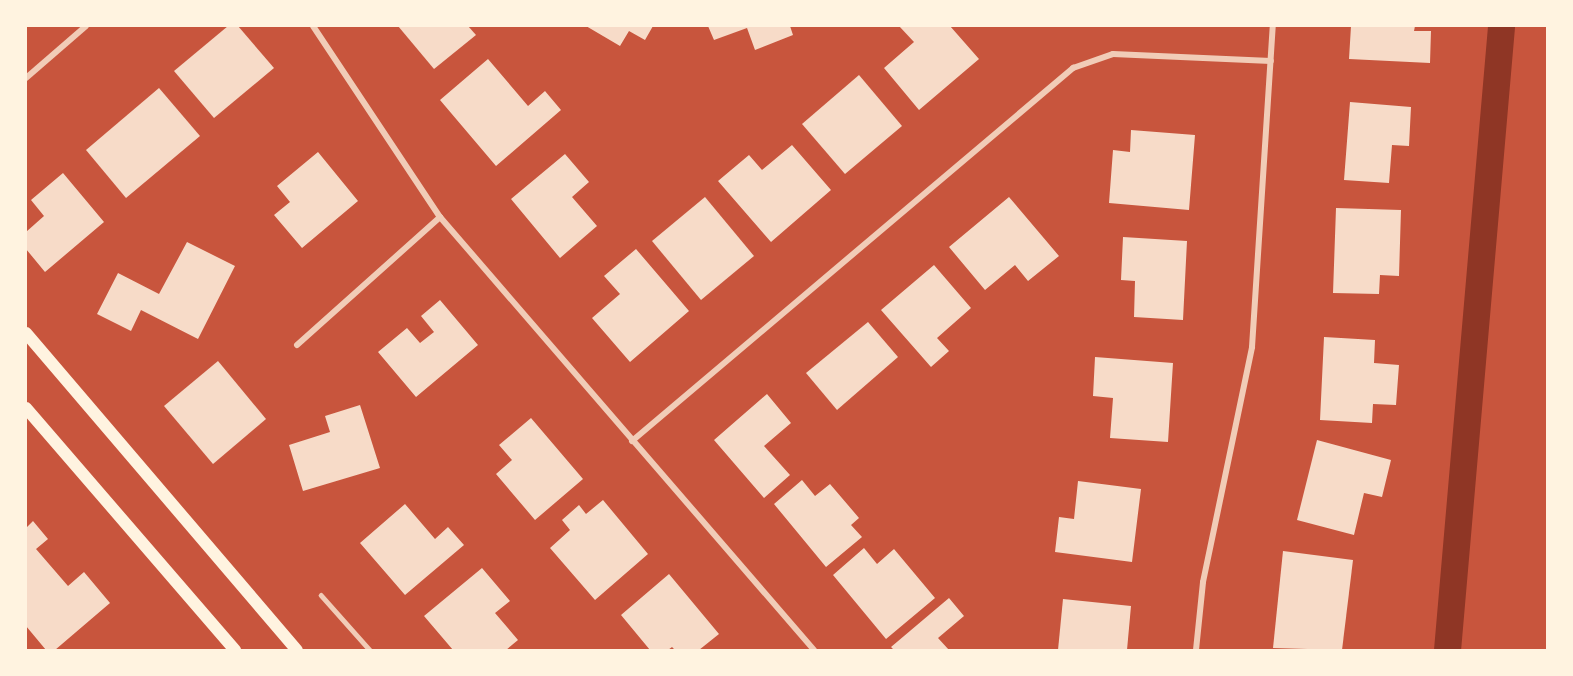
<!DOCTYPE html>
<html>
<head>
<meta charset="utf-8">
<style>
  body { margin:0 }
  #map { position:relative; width:1573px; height:676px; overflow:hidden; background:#c8553d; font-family:Jost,sans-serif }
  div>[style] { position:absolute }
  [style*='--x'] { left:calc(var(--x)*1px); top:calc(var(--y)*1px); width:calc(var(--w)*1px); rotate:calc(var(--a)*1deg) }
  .canal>* { height:27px; margin:-13.5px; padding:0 13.5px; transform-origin:13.5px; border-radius:13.5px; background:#8f3625 }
  .building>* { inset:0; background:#f7dbc8 }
  .service>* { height:4.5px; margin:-2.25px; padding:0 2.25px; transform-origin:2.25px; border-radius:2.25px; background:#f1ccb7 }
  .minor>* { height:6px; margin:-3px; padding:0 3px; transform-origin:3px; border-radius:3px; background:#f1ccb7 }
  .secondary>* { height:12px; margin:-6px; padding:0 6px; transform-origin:6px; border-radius:6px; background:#fff3e0 }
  span { translate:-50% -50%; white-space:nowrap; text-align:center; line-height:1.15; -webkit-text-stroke:5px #fff3e0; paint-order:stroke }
  .frame { position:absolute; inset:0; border:27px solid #fff3e0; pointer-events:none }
</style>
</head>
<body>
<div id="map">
  <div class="canal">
    <div style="--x:1447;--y:650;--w:626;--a:-85.05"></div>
  </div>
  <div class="building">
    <div style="clip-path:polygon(228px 26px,238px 26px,274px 68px,214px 118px,174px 71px)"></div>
    <div style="clip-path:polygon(398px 26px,468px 26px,476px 35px,434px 69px)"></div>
    <div style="clip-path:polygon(586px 26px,653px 26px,645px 40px,629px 31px,620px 46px)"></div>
    <div style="clip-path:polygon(708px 26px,790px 26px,793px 35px,755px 50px,747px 28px,714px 40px)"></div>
    <div style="clip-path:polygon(899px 26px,950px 26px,979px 59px,919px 110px,884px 68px,914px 42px)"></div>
    <div style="clip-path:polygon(1351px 26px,1415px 26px,1414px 31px,1431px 31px,1430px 63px,1349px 59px)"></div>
    <div style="clip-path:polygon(488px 59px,528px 106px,545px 91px,561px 110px,496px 166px,440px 100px)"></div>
    <div style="clip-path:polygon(859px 75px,902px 126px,845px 174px,802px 124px)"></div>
    <div style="clip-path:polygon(159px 88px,200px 136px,126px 198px,86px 150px)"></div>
    <div style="clip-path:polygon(1350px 102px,1411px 107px,1409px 146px,1392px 145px,1389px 183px,1344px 180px)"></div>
    <div style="clip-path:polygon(1131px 130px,1195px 135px,1189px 210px,1109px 203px,1113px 150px,1130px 152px)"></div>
    <div style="clip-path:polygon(792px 145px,831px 190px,771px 242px,718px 181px,749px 155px,762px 170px)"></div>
    <div style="clip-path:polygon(318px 152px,358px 201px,302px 248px,274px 215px,290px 202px,277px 186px)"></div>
    <div style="clip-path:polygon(565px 154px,589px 182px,572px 197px,597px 226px,560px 258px,511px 199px)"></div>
    <div style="clip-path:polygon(63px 173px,104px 222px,45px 272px,26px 249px,26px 232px,44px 216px,31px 200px)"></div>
    <div style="clip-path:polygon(705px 197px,754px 256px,701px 300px,652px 241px)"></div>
    <div style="clip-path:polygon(1009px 197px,1059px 256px,1028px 281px,1015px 265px,985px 290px,949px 247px)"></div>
    <div style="clip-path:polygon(1336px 208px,1401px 210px,1399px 276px,1380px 275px,1379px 294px,1333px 293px)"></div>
    <div style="clip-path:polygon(1123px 237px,1187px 241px,1183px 320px,1134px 317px,1135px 281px,1121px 280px)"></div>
    <div style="clip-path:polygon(187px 242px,235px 266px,198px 339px,141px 310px,131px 331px,97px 314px,118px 273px,159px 294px)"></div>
    <div style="clip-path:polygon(636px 249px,689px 311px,630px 362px,592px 318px,620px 294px,604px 276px)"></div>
    <div style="clip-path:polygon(934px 265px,971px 308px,937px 338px,949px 351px,931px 367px,881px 310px)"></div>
    <div style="clip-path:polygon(440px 300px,478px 345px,416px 397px,378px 352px,407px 328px,420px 343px,434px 332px,421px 316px)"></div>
    <div style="clip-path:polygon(868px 322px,898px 357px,837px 410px,806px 373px)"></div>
    <div style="clip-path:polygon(1324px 337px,1375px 340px,1374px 363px,1399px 365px,1396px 405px,1373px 404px,1372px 423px,1320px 420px)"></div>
    <div style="clip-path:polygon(1095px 357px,1173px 363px,1168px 442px,1110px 438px,1113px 398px,1093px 396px)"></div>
    <div style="clip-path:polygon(218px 361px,266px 419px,213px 464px,164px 406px)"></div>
    <div style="clip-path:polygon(767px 394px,791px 423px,764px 446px,790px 475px,764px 498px,714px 440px)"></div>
    <div style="clip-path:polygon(360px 405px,380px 468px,303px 491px,289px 445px,330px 432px,325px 416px)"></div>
    <div style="clip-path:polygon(531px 418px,583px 479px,535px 520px,496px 474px,512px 460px,499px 445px)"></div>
    <div style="clip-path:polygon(1317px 440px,1391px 460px,1382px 497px,1364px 493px,1354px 535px,1297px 520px)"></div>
    <div style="clip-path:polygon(802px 480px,815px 496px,830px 484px,859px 518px,851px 525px,862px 537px,826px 567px,774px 504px)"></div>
    <div style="clip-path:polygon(1078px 481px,1141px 489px,1132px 562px,1055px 552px,1059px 517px,1074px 519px)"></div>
    <div style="clip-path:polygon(603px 500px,648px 554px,595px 600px,550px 548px,570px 530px,562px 520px,579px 505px,586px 514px)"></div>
    <div style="clip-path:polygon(405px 504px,435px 539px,448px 527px,464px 545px,405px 595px,360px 543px)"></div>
    <div style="clip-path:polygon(33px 521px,48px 539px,36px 549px,68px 586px,84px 572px,110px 603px,55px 650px,46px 650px,26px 626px,26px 528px)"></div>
    <div style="clip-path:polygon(864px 548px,877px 564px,894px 549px,935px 598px,886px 639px,833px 575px)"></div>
    <div style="clip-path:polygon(1283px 551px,1353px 560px,1342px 650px,1273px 648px)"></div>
    <div style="clip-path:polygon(482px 568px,510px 601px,495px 613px,518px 640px,506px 650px,453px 650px,424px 616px)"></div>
    <div style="clip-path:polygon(669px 574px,719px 634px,699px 650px,675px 650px,672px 647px,668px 650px,650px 650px,621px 615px)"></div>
    <div style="clip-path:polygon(949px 598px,964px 616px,938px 638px,949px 650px,894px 650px,891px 647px)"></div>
    <div style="clip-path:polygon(1063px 599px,1131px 606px,1127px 650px,1058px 650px)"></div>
  </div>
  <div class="service">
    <div style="--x:321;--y:595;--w:74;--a:48.3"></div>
  </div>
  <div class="minor">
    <div style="--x:313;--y:26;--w:229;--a:56.4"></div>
    <div style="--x:440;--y:217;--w:572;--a:49.18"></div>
    <div style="--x:26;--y:78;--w:79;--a:-40.9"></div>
    <div style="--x:297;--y:345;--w:192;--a:-41.8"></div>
    <div style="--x:632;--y:441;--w:578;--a:-40.22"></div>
    <div style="--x:1073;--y:68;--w:42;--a:-19.3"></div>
    <div style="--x:1113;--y:54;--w:158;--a:2.5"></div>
    <div style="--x:1196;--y:650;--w:68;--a:-84.1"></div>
    <div style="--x:1203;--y:582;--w:240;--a:-78.2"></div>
    <div style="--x:1252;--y:347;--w:322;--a:-86.3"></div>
  </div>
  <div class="secondary">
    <div style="--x:26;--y:333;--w:417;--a:49.5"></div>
    <div style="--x:26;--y:408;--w:320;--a:49.2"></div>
  </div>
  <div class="frame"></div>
</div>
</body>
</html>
